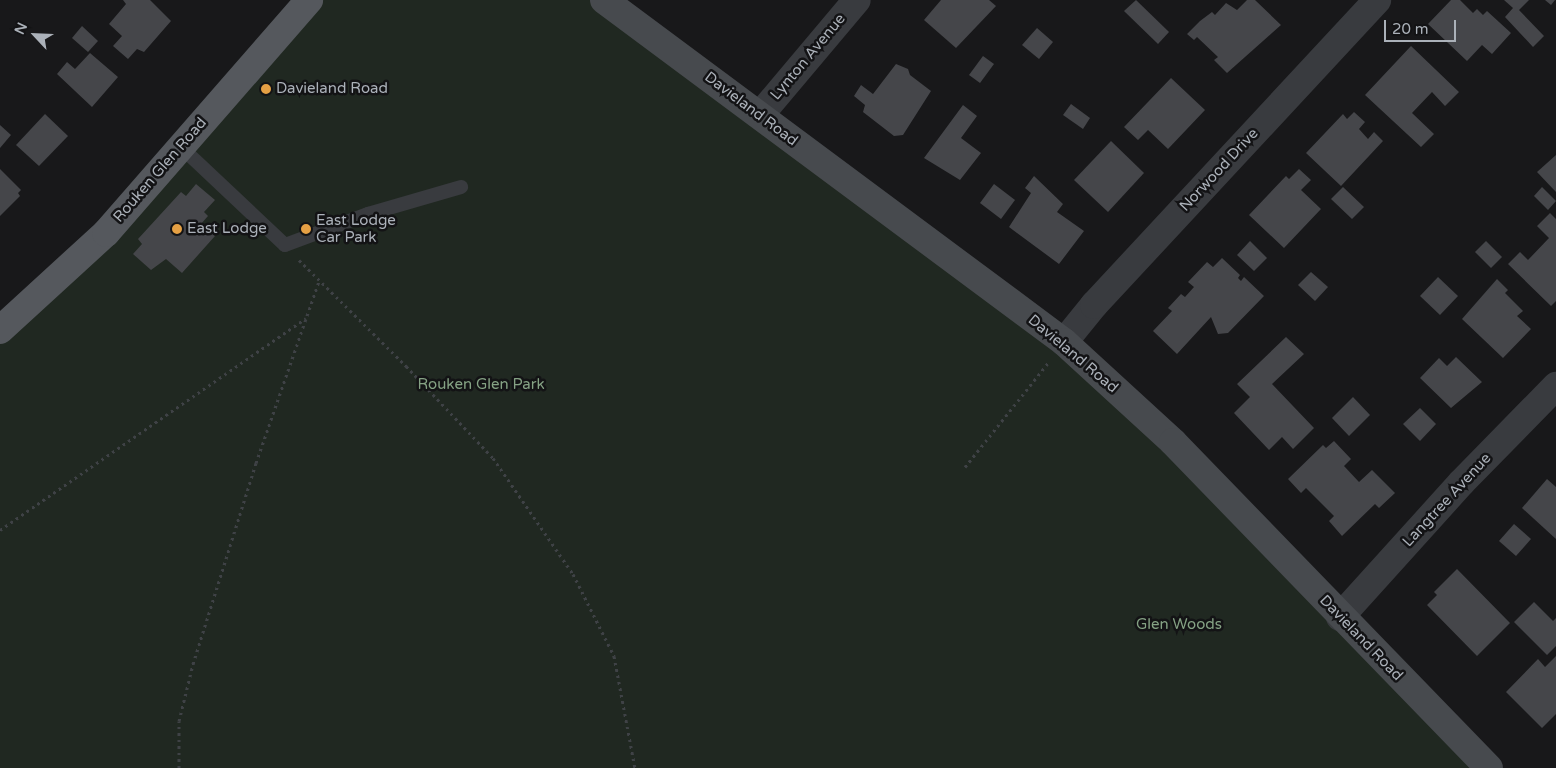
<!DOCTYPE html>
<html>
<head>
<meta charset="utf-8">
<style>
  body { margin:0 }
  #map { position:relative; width:1556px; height:768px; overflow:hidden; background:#18181a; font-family:"Varela Round",sans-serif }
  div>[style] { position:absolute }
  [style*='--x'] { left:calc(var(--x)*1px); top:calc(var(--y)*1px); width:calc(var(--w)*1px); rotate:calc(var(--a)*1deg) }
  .green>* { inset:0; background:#202821 }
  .building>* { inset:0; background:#45464a }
  .path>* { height:3px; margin-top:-1.5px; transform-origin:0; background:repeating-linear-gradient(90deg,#3f4246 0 2.5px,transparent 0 6.5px) }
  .lane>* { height:14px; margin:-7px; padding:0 7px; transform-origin:7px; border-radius:7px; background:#393b3f }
  .street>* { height:28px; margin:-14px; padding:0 14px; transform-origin:14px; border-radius:14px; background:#393b3f }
  .secondary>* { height:28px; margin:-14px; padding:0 14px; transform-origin:14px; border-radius:14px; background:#474a4e }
  .primary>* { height:28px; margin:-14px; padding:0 14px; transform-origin:14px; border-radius:14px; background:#55585d }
  .dots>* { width:14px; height:14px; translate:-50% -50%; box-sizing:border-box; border:2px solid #131315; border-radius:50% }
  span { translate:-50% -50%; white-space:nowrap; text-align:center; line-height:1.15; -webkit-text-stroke:5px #131315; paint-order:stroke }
  .street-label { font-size:15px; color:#abb1b9 }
  .poi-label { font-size:15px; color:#abb1b9 }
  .left { translate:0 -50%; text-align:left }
  .park-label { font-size:15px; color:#85a284 }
  .north { position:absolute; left:10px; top:10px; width:50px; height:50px; -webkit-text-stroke:4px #131315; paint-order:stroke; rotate:295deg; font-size:14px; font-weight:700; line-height:20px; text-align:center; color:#abb1b9 }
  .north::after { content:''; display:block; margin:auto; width:18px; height:22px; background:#abb1b9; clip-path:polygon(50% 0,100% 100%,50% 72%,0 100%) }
  .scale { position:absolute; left:1384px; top:20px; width:72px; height:22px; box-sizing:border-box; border:2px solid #abb1b9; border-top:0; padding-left:6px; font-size:15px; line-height:18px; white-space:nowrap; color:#abb1b9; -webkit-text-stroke:4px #131315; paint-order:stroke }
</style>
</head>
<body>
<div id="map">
  <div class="green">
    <div style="clip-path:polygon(309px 0,604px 0,1064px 342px,1489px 768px,0 768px,0 330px)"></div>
  </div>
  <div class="building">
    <div style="clip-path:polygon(123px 0,150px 0,171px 21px,144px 52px,137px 49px,128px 59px,113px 46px,122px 36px,109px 24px,126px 4px)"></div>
    <div style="clip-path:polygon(941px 0,989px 0,996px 6px,956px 48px,924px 20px)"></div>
    <div style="clip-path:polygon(1136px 0,1169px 32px,1158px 44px,1124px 11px)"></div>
    <div style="clip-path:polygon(1247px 0,1255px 0,1281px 25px,1227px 73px,1214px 60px,1218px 57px,1197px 37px,1194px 40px,1187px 34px,1200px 21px,1212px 12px,1215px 15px,1226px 3px,1237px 10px)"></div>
    <div style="clip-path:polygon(1451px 0,1460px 0,1473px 13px,1477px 9px,1483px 15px,1487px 11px,1511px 33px,1492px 54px,1482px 45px,1467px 61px,1428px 24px)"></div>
    <div style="clip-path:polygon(1504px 0,1529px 0,1519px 10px,1544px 36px,1533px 47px,1505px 17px,1513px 8px)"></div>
    <div style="clip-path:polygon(1545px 0,1555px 0,1551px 5px)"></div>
    <div style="clip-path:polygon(82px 26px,98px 41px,88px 52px,72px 38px)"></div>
    <div style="clip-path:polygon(1037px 28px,1053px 42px,1039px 59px,1022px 45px)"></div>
    <div style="clip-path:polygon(1411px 46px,1459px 92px,1445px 106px,1432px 92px,1412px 113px,1434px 134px,1421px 147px,1365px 95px)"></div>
    <div style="clip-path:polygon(90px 53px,118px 77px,92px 107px,57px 74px,67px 62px,75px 69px)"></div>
    <div style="clip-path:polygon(983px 56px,994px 64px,980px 83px,969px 75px)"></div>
    <div style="clip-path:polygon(896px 64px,908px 69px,910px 75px,931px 91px,903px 135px,894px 136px,863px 112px,865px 105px,854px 96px,861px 85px,873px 94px)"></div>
    <div style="clip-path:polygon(1171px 78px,1205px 110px,1168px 149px,1148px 130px,1138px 140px,1124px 127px)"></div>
    <div style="clip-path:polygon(1071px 104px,1090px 118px,1083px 129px,1063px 115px)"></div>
    <div style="clip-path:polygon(963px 105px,977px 116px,961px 138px,981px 153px,960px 180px,924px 158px)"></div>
    <div style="clip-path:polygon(1354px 112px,1365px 122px,1359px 129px,1368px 139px,1374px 132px,1383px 141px,1341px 186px,1306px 153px,1343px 114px,1347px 119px)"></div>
    <div style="clip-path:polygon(45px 114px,68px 136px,39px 166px,16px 145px)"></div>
    <div style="clip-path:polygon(0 125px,11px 135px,0 148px)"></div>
    <div style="clip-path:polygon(1111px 141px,1144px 173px,1108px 212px,1074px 180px)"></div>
    <div style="clip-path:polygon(1556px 155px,1556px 192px,1537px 172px)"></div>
    <div style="clip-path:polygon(0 169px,21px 190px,18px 193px,20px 196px,0 216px)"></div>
    <div style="clip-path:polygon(1299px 169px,1311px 180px,1301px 190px,1321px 209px,1284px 248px,1249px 215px,1286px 176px,1289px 179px)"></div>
    <div style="clip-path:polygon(1034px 176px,1063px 204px,1057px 212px,1084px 231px,1059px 264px,1009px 227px,1031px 193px,1025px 188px)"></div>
    <div style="clip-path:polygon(196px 184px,215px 200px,204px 212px,208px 216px,201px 224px,215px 236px,182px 273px,166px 259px,151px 270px,133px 254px,142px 244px,138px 239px,181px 192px,186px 196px)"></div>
    <div style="clip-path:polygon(994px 184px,1015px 200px,1001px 219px,980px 203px)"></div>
    <div style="clip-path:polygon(1343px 187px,1364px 207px,1352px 219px,1331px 199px)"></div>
    <div style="clip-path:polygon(1542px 187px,1556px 201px,1548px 210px,1534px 196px)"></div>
    <div style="clip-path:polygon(1550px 213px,1556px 219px,1556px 301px,1551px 306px,1508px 264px,1520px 252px,1528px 260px,1549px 238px,1537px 226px)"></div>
    <div style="clip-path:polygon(1250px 241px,1267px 258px,1254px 271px,1237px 255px)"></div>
    <div style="clip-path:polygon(1486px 241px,1502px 257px,1491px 268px,1475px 252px)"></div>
    <div style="clip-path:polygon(1222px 258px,1240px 275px,1238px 278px,1241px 281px,1244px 277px,1264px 296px,1228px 333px,1218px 334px,1211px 317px,1177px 354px,1153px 331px,1172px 311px,1168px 308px,1181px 294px,1185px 297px,1194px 287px,1188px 282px,1207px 262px,1213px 267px)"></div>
    <div style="clip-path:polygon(1311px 272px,1328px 287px,1315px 301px,1298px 285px)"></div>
    <div style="clip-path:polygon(1438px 277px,1458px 296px,1440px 315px,1420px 296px)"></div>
    <div style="clip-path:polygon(1497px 279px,1508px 290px,1505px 293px,1523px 311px,1517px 316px,1531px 329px,1503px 358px,1462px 319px)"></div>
    <div style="clip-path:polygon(1286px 337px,1304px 354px,1272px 384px,1314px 428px,1293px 449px,1282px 437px,1269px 450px,1234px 413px,1250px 397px,1237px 384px)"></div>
    <div style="clip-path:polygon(1456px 357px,1482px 382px,1451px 408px,1420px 378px,1439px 358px,1447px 366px)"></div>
    <div style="clip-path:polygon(1353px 397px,1370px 415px,1349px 436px,1332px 418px)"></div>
    <div style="clip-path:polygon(1420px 408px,1436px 424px,1420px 441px,1403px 424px)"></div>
    <div style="clip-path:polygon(1334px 441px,1351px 459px,1344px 466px,1359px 482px,1372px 470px,1395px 493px,1379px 508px,1375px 504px,1342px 536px,1329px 521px,1334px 516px,1306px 488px,1301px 493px,1288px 479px,1323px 445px,1326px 448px)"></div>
    <div style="clip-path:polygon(1547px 479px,1556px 487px,1556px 539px,1522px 508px)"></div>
    <div style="clip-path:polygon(1514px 524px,1531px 539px,1516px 556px,1499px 541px)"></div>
    <div style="clip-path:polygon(1457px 569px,1510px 623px,1477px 656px,1427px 605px,1437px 595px,1434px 592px)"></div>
    <div style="clip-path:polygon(1534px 602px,1553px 621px,1556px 618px,1556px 646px,1547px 655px,1514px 622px)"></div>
    <div style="clip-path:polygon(1556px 656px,1556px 714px,1542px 728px,1506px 692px,1538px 659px,1545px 667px)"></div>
  </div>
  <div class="path">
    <div style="--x:299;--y:260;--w:151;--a:44.7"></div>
    <div style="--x:406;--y:366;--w:127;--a:46.6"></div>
    <div style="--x:493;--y:458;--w:141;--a:55.4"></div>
    <div style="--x:573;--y:574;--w:92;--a:63.4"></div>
    <div style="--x:614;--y:656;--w:114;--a:79.4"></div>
    <div style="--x:965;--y:467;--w:133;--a:-51.4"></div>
    <div style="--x:0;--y:530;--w:372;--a:-34.7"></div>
    <div style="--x:179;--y:768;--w:47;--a:-90"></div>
    <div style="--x:179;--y:721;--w:59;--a:-76.2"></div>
    <div style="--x:193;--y:664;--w:211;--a:-72.6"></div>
    <div style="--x:256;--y:463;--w:193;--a:-70.9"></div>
  </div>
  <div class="lane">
    <div style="--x:181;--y:147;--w:143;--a:43.3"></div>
    <div style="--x:285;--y:245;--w:89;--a:-20.5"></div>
    <div style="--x:368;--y:214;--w:97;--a:-16.2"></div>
  </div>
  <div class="street">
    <div style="--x:760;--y:115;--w:150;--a:-49.9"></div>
    <div style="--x:1064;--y:342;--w:48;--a:-51"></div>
    <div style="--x:1094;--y:305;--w:416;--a:-47.1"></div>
    <div style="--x:1340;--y:617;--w:181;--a:-47.9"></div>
    <div style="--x:1461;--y:483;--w:136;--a:-45.6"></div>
  </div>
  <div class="secondary">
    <div style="--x:604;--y:0;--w:573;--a:36.63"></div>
    <div style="--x:1064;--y:342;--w:148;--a:42.5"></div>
    <div style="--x:1173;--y:442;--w:454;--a:45.9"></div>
  </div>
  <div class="primary">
    <div style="--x:0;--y:330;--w:144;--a:-42.5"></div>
    <div style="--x:106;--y:233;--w:309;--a:-48.9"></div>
  </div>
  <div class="dots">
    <div style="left:266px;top:89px;background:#e5a044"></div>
    <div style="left:177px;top:229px;background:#e5a044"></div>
    <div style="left:306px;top:229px;background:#e5a044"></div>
  </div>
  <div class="street-label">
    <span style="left:808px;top:57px;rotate:-50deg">Lynton Avenue</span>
    <span style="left:751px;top:109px;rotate:37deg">Davieland Road</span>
    <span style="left:160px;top:170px;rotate:-49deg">Rouken Glen Road</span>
    <span style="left:1219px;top:170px;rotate:-47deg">Norwood Drive</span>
    <span style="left:1073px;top:354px;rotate:40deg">Davieland Road</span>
    <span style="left:1447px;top:500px;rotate:-47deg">Langtree Avenue</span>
    <span style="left:1361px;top:638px;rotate:46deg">Davieland Road</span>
  </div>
  <div class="poi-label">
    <span class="left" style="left:276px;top:89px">Davieland Road</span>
    <span class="left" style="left:316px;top:229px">East Lodge<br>Car Park</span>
    <span class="left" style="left:187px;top:229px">East Lodge</span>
  </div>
  <div class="park-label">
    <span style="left:481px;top:385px">Rouken Glen Park</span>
    <span style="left:1179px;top:625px">Glen Woods</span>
  </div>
  <div class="north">N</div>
  <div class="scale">20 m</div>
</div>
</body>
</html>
